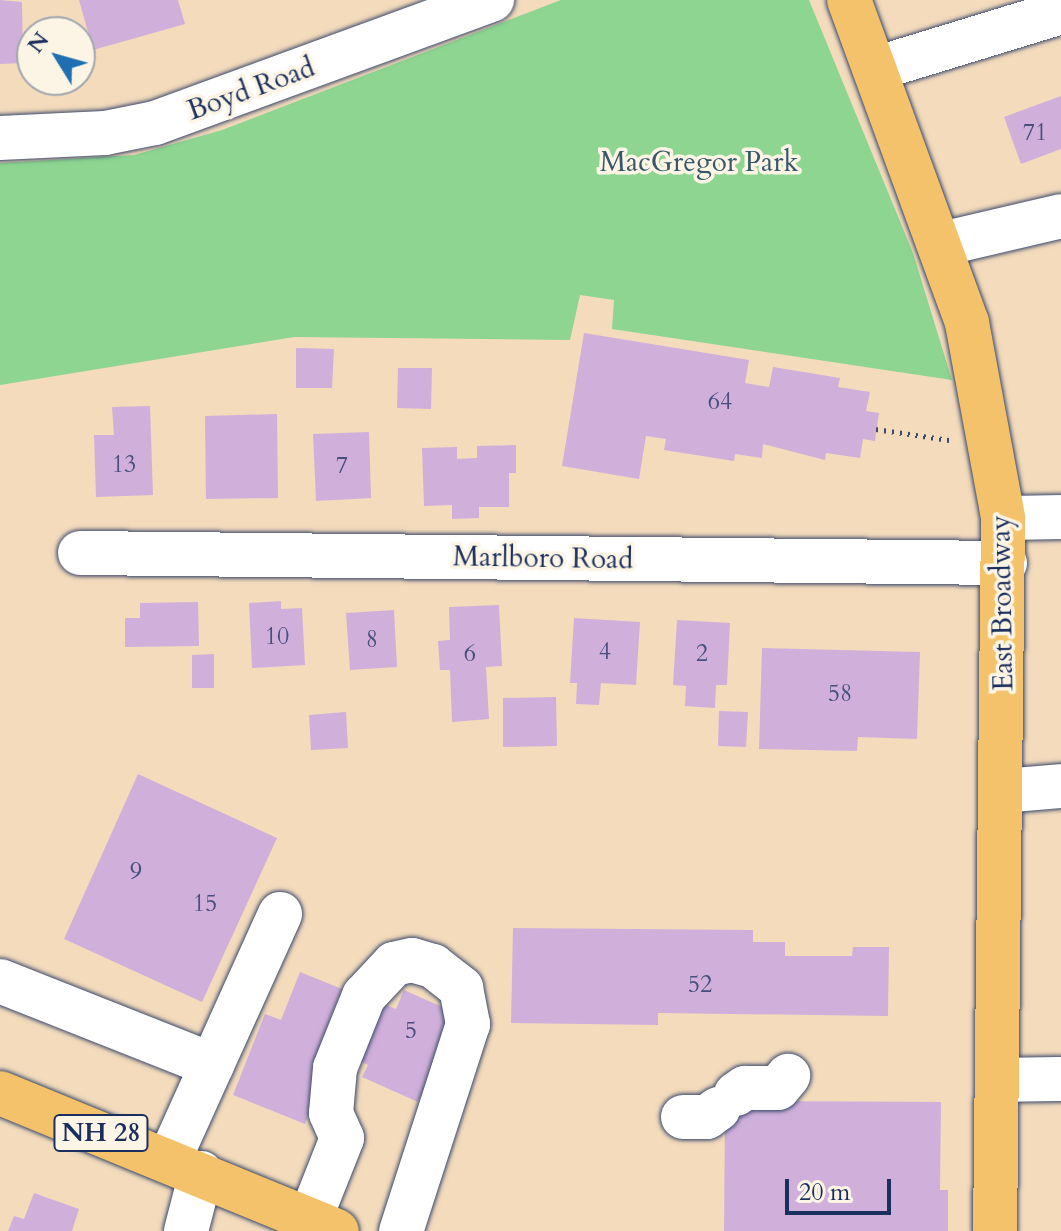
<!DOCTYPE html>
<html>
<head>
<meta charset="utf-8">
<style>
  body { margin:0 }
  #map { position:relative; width:1061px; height:1231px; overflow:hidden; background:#f3dbbc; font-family:Cardo,serif }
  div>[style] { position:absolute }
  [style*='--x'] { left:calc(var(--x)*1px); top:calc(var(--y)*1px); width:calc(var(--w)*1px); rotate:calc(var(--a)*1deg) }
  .green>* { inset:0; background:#8dd590 }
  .building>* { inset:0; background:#d0b0da }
  .path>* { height:5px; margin-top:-2.5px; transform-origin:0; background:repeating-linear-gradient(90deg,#3b496c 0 2px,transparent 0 8px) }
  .roads { filter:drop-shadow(0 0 2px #3b496c) drop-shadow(0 0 2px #3b496c) }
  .minor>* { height:44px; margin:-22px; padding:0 22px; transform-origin:22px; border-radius:22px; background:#fff }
  .major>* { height:44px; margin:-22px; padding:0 22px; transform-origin:22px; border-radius:22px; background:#f4c26a }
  span { translate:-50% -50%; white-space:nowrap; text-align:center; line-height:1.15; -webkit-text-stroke:7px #fcf5e5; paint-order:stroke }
  .number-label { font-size:24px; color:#484f7d }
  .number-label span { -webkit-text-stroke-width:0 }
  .shield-label span { padding:2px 6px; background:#fcf5e5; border:2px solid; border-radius:6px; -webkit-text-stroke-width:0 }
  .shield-label { font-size:26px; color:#1b2f5e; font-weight:700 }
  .street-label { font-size:28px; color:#1b2f5e }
  .park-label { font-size:28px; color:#38586a }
  .north { position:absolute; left:16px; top:16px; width:80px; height:80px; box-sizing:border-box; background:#fcf5e5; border:2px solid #a2a6af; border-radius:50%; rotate:307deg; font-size:22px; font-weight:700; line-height:32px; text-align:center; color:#1b2f5e }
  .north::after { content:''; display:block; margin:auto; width:28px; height:36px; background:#1f6fb2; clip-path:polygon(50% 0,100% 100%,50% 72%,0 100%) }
  .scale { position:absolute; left:785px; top:1179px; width:106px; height:36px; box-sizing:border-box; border:4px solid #1b2f5e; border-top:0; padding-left:10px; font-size:24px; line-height:28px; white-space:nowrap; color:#1b2f5e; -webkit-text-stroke:6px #fcf5e5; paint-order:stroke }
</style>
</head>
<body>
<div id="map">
  <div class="green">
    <div style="clip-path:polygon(561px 0,809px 0,913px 253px,952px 380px,612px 329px,614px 300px,580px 295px,570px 340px,294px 337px,0 385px,0 163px,134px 155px,222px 130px)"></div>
  </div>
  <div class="building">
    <div style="clip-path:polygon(0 0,22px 2px,23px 63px,0 64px)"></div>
    <div style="clip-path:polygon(79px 0,178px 0,185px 24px,93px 50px)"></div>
    <div style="clip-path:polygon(1061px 96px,1061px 149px,1021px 164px,1004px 117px)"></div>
    <div style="clip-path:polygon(584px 333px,749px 360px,745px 383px,769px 387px,773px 367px,840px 378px,838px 387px,870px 392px,866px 411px,879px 413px,875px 441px,863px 439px,860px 458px,826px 453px,825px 460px,763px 444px,762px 458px,735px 454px,734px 461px,664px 450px,666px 439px,646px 436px,639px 479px,562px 466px)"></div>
    <div style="clip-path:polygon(296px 348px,334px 349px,332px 388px,296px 388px)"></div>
    <div style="clip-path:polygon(398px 368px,432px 368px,431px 409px,397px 408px)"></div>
    <div style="clip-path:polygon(150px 406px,153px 495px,96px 497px,94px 435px,114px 435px,112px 407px)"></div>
    <div style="clip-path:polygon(277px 414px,278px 498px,206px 499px,205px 416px)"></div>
    <div style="clip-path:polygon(369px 432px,371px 498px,316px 501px,313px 434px)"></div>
    <div style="clip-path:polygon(516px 445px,516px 473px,509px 473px,509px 507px,479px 507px,479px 518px,452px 519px,452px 505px,424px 506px,422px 448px,457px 447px,457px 459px,477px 458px,477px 446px)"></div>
    <div style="clip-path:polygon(281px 601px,281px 609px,302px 608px,305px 665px,252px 668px,249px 603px)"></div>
    <div style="clip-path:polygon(198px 602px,199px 646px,125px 647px,125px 618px,140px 618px,140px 603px)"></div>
    <div style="clip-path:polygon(499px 605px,502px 666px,486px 667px,489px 719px,452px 722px,450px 670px,440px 670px,438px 641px,450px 640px,449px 607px)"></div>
    <div style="clip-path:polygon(394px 610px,397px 667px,350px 670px,346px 613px)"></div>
    <div style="clip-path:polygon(574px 618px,640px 622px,636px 685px,601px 683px,599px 705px,576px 704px,577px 683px,570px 683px)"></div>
    <div style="clip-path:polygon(677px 620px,730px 623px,727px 685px,716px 685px,715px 708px,685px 706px,686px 686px,673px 685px)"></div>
    <div style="clip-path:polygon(762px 648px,920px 652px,917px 739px,858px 737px,857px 751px,759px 749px)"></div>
    <div style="clip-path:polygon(214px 654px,214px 688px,192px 688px,192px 655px)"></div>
    <div style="clip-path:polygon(556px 697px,557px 746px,503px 747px,503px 698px)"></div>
    <div style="clip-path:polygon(719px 711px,748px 712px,746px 747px,718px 746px)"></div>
    <div style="clip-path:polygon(346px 712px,348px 748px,311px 750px,309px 715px)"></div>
    <div style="clip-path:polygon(138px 774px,277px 838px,202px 1002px,64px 939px)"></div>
    <div style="clip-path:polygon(513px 928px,753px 930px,753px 942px,785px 942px,785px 956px,852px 956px,853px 947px,889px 947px,888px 1016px,658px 1013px,658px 1025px,511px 1023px)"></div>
    <div style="clip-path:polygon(300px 972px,342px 989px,318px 1050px,331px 1055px,305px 1124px,233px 1095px,265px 1014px,281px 1020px)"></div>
    <div style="clip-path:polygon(404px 990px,458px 1014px,418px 1102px,362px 1077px,368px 1065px,358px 1060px,383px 1004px,396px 1009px)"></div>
    <div style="clip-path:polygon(742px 1101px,941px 1102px,940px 1190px,948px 1190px,948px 1231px,724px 1231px,725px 1116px)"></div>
    <div style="clip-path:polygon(34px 1193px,79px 1209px,72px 1231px,8px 1231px,14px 1216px,24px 1219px)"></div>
  </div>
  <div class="path">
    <div style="--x:876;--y:429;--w:74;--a:8.6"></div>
  </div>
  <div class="roads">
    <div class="minor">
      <div style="--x:875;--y:69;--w:195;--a:-17"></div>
      <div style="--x:0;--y:138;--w:105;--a:-2.7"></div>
      <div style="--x:105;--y:133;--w:51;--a:-11.3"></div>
      <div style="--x:155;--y:123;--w:359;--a:-20.1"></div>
      <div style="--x:942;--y:244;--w:122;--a:-13.2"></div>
      <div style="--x:1003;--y:518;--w:58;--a:-1"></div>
      <div style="--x:80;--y:553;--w:925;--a:0.62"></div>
      <div style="--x:1002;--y:791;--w:59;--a:-4.8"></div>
      <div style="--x:0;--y:981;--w:228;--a:21.6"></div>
      <div style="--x:998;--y:1080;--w:63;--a:-0.9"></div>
      <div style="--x:736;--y:1094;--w:11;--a:-34"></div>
      <div style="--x:745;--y:1088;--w:33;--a:0"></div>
      <div style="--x:778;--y:1088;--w:16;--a:-50"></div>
      <div style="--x:683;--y:1117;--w:24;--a:0"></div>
      <div style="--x:707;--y:1117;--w:14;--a:-36"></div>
      <div style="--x:169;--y:1160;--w:270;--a:-65.7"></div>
      <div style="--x:310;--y:1219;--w:87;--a:-68.4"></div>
      <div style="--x:342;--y:1138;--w:27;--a:-114"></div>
      <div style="--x:331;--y:1113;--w:45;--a:-84.9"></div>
      <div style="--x:335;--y:1068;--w:78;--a:-68.1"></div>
      <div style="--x:364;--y:996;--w:44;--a:-46.8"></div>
      <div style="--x:394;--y:964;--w:18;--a:-13"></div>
      <div style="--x:412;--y:960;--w:22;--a:16"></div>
      <div style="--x:433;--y:966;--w:36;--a:38"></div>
      <div style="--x:461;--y:988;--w:37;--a:79"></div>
      <div style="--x:468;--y:1024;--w:218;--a:107.9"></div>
      <div style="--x:186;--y:1231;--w:60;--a:-75.5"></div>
    </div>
    <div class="major">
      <div style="--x:849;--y:0;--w:344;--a:69.9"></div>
      <div style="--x:967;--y:323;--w:198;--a:79.5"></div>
      <div style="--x:1003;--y:518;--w:713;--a:90.64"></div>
      <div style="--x:0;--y:1093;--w:364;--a:22.3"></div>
    </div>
  </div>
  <div class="number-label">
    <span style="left:1035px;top:133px">71</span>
    <span style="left:720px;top:402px">64</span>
    <span style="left:124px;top:465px">13</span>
    <span style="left:342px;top:466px">7</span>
    <span style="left:277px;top:637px">10</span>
    <span style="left:372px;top:640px">8</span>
    <span style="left:605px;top:652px">4</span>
    <span style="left:470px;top:654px">6</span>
    <span style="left:702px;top:654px">2</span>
    <span style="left:840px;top:694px">58</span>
    <span style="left:136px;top:872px">9</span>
    <span style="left:205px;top:904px">15</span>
    <span style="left:700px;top:985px">52</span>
    <span style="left:411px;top:1031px">5</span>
  </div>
  <div class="shield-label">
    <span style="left:101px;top:1133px">NH 28</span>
  </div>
  <div class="street-label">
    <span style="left:251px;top:89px;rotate:-20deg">Boyd Road</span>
    <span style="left:543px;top:558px;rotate:1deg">Marlboro Road</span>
    <span style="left:1002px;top:603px;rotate:-91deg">East Broadway</span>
  </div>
  <div class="park-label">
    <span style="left:699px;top:162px">MacGregor Park</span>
  </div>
  <div class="north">N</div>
  <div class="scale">20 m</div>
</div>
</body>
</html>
